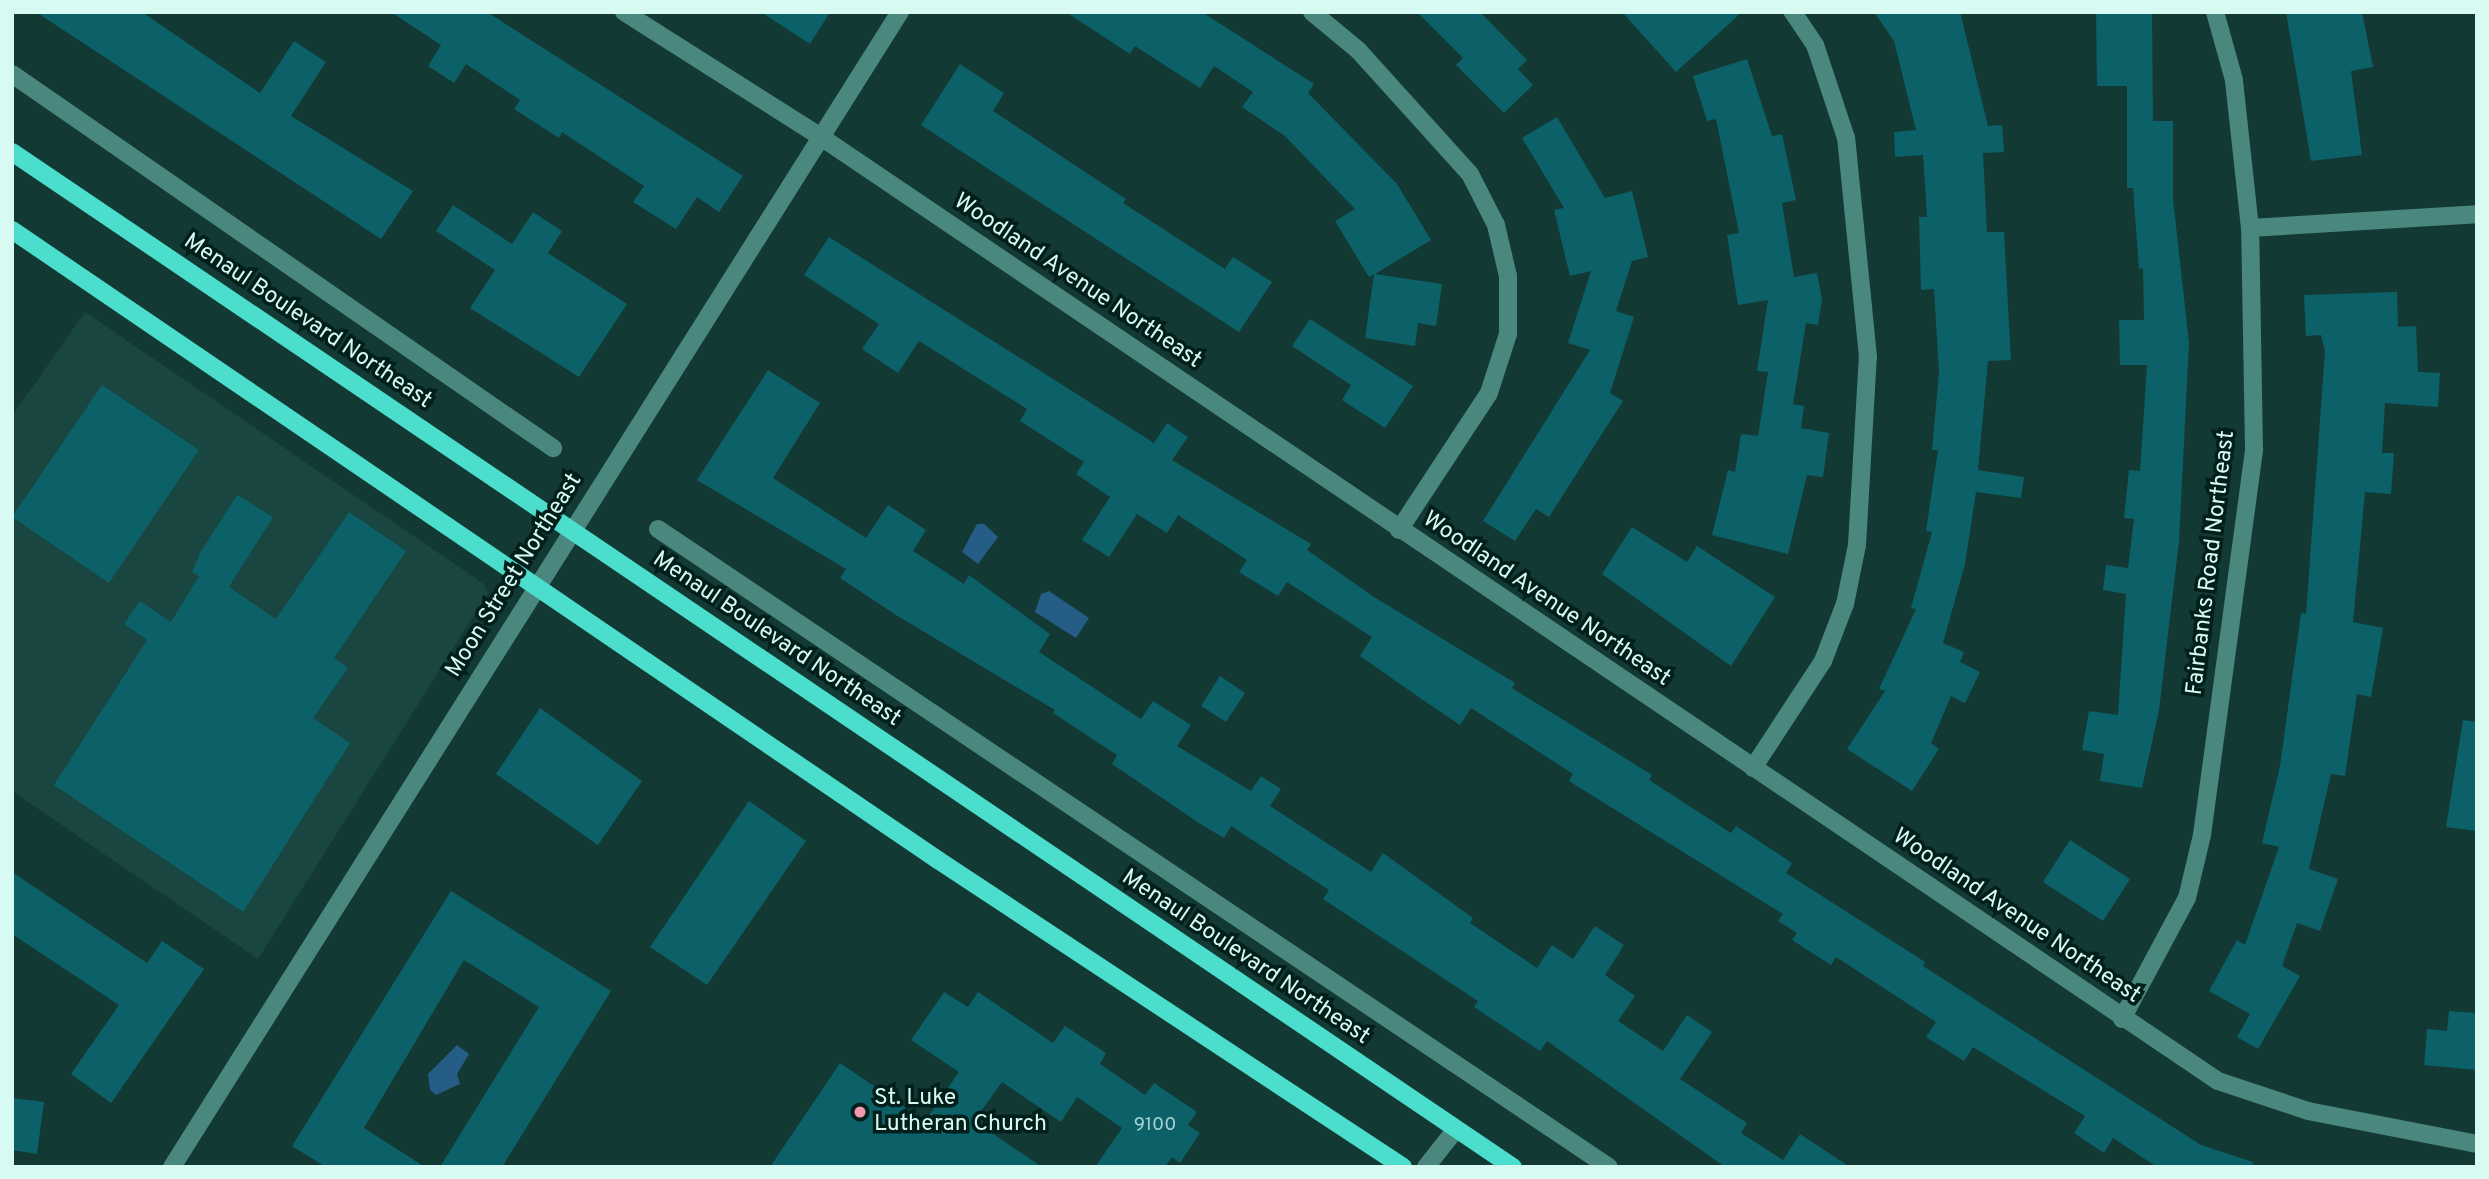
<!DOCTYPE html>
<html>
<head>
<meta charset="utf-8">
<style>
  body { margin:0 }
  #map { position:relative; width:2489px; height:1179px; overflow:hidden; background:#133934; font-family:Overpass,sans-serif }
  div>[style] { position:absolute }
  [style*='--x'] { left:calc(var(--x)*1px); top:calc(var(--y)*1px); width:calc(var(--w)*1px); rotate:calc(var(--a)*1deg) }
  .built>* { inset:0; background:#194640 }
  .water>* { inset:0; background:#265d86 }
  .building>* { inset:0; background:#0c6067 }
  .minor>* { height:18px; margin:-9px; padding:0 9px; transform-origin:9px; border-radius:9px; background:#4a887f }
  .major>* { height:18px; margin:-9px; padding:0 9px; transform-origin:9px; border-radius:9px; background:#4bdecc }
  .dots>* { width:19px; height:19px; translate:-50% -50%; box-sizing:border-box; border:4px solid #021f1c; border-radius:50% }
  span { translate:-50% -50%; white-space:nowrap; text-align:center; line-height:1.15; -webkit-text-stroke:7px #021f1c; paint-order:stroke }
  .number-label { font-size:19px; color:#a4d4d0 }
  .number-label span { -webkit-text-stroke-width:0 }
  .street-label { font-size:23px; color:#d7faf3 }
  .poi-label { font-size:23px; color:#d7faf3 }
  .left { translate:0 -50%; text-align:left }
  .frame { position:absolute; inset:0; border:14px solid #d7faf3; pointer-events:none }
</style>
</head>
<body>
<div id="map">
  <div class="built">
    <div style="clip-path:polygon(85px 312px,484px 584px,488px 593px,258px 959px,12px 791px,12px 416px)"></div>
  </div>
  <div class="water">
    <div style="clip-path:polygon(977px 524px,984px 524px,998px 537px,978px 564px,962px 552px)"></div>
    <div style="clip-path:polygon(1049px 591px,1089px 618px,1076px 638px,1035px 612px,1041px 594px)"></div>
    <div style="clip-path:polygon(457px 1045px,469px 1054px,457px 1074px,460px 1084px,436px 1095px,430px 1090px,428px 1074px)"></div>
  </div>
  <div class="building">
    <div style="clip-path:polygon(36px 12px,142px 12px,260px 93px,294px 41px,326px 62px,291px 116px,413px 191px,381px 239px)"></div>
    <div style="clip-path:polygon(391px 12px,487px 12px,743px 176px,719px 212px,697px 197px,676px 229px,633px 202px,644px 186px,562px 132px,559px 138px,514px 109px,520px 100px,466px 64px,454px 83px,428px 66px,441px 45px)"></div>
    <div style="clip-path:polygon(761px 12px,830px 12px,810px 44px)"></div>
    <div style="clip-path:polygon(1066px 12px,1202px 12px,1314px 84px,1308px 93px,1397px 184px,1431px 240px,1375px 274px,1442px 284px,1436px 326px,1418px 323px,1415px 346px,1365px 338px,1374px 274px,1369px 277px,1335px 221px,1355px 209px,1285px 136px,1242px 107px,1253px 92px,1214px 66px,1200px 88px,1135px 46px,1130px 54px)"></div>
    <div style="clip-path:polygon(1417px 12px,1480px 12px,1527px 60px,1518px 69px,1533px 85px,1504px 113px,1456px 65px,1463px 58px)"></div>
    <div style="clip-path:polygon(1622px 12px,1742px 12px,1676px 72px)"></div>
    <div style="clip-path:polygon(1874px 12px,1960px 12px,1988px 126px,2002px 125px,2004px 152px,1983px 153px,1987px 232px,2004px 232px,2011px 360px,1988px 361px,1978px 470px,2024px 477px,2021px 498px,1976px 492px,1965px 564px,1943px 643px,1964px 652px,1960px 662px,1980px 672px,1965px 703px,1951px 696px,1931px 743px,1939px 749px,1912px 791px,1847px 749px,1885px 691px,1879px 689px,1916px 609px,1911px 608px,1932px 532px,1926px 531px,1938px 450px,1932px 450px,1939px 373px,1934px 289px,1921px 290px,1919px 217px,1927px 217px,1923px 155px,1895px 157px,1894px 132px,1916px 130px,1894px 41px)"></div>
    <div style="clip-path:polygon(2096px 12px,2152px 12px,2153px 121px,2173px 121px,2173px 199px,2189px 343px,2179px 541px,2159px 710px,2142px 788px,2100px 781px,2104px 754px,2082px 750px,2089px 711px,2118px 715px,2126px 594px,2103px 590px,2106px 565px,2128px 568px,2134px 519px,2124px 518px,2129px 470px,2140px 471px,2147px 365px,2120px 365px,2119px 320px,2144px 320px,2143px 268px,2139px 269px,2133px 188px,2127px 188px,2127px 86px,2097px 86px)"></div>
    <div style="clip-path:polygon(2286px 12px,2362px 12px,2373px 67px,2351px 71px,2362px 155px,2311px 161px)"></div>
    <div style="clip-path:polygon(1747px 59px,1772px 136px,1782px 134px,1796px 200px,1782px 203px,1794px 277px,1817px 273px,1822px 300px,1818px 325px,1806px 323px,1793px 404px,1804px 406px,1801px 428px,1829px 433px,1823px 477px,1807px 475px,1788px 554px,1712px 535px,1728px 470px,1735px 472px,1741px 434px,1758px 436px,1768px 372px,1757px 371px,1768px 300px,1738px 305px,1727px 235px,1739px 233px,1716px 119px,1707px 121px,1693px 76px)"></div>
    <div style="clip-path:polygon(960px 64px,1004px 93px,993px 111px,1126px 199px,1123px 203px,1225px 269px,1233px 257px,1272px 282px,1239px 332px,921px 125px)"></div>
    <div style="clip-path:polygon(1557px 117px,1605px 198px,1632px 191px,1648px 257px,1632px 261px,1616px 311px,1634px 317px,1610px 393px,1623px 401px,1549px 517px,1536px 509px,1515px 541px,1483px 521px,1590px 350px,1568px 343px,1591px 271px,1570px 276px,1554px 210px,1564px 208px,1522px 138px)"></div>
    <div style="clip-path:polygon(453px 205px,512px 244px,533px 212px,562px 231px,548px 253px,627px 304px,579px 377px,470px 308px,495px 270px,436px 231px)"></div>
    <div style="clip-path:polygon(829px 237px,1154px 443px,1167px 423px,1188px 437px,1172px 460px,1311px 544px,1307px 550px,1374px 597px,1515px 683px,1512px 688px,1652px 775px,1649px 780px,1731px 833px,1736px 826px,1792px 863px,1786px 873px,1925px 962px,1923px 966px,2201px 1145px,2253px 1162px,2252px 1167px,2157px 1167px,2113px 1138px,2104px 1153px,2074px 1133px,2085px 1116px,1973px 1047px,1964px 1061px,1926px 1037px,1936px 1022px,1836px 957px,1831px 965px,1792px 940px,1797px 933px,1778px 921px,1783px 914px,1569px 781px,1573px 774px,1471px 708px,1460px 725px,1423px 700px,1360px 656px,1372px 637px,1287px 582px,1278px 596px,1239px 572px,1247px 560px,1178px 515px,1167px 533px,1137px 514px,1109px 557px,1082px 540px,1110px 497px,1076px 474px,1084px 462px,1020px 421px,1027px 409px,919px 341px,898px 373px,862px 349px,879px 324px,804px 275px)"></div>
    <div style="clip-path:polygon(2397px 292px,2398px 327px,2416px 326px,2418px 372px,2440px 373px,2438px 407px,2385px 403px,2382px 453px,2394px 453px,2391px 494px,2365px 492px,2353px 622px,2383px 628px,2371px 697px,2357px 694px,2345px 776px,2331px 774px,2309px 869px,2338px 879px,2320px 931px,2297px 923px,2282px 966px,2300px 976px,2258px 1049px,2237px 1037px,2250px 1014px,2209px 991px,2237px 940px,2245px 945px,2279px 847px,2262px 843px,2280px 766px,2301px 613px,2306px 614px,2325px 351px,2321px 335px,2306px 336px,2304px 295px)"></div>
    <div style="clip-path:polygon(1310px 319px,1413px 386px,1385px 428px,1342px 400px,1351px 385px,1292px 346px)"></div>
    <div style="clip-path:polygon(768px 370px,820px 403px,773px 478px,866px 538px,888px 505px,926px 530px,913px 551px,964px 584px,969px 575px,1050px 634px,1039px 652px,1141px 719px,1153px 701px,1191px 725px,1177px 746px,1251px 791px,1261px 776px,1281px 789px,1270px 806px,1371px 872px,1383px 853px,1473px 918px,1470px 923px,1537px 968px,1552px 945px,1573px 959px,1595px 926px,1624px 945px,1605px 975px,1635px 996px,1618px 1021px,1663px 1051px,1687px 1015px,1712px 1032px,1680px 1079px,1747px 1123px,1741px 1133px,1783px 1160px,1800px 1134px,1850px 1167px,1725px 1167px,1547px 1041px,1540px 1051px,1474px 1007px,1478px 1001px,1323px 899px,1329px 890px,1231px 826px,1224px 838px,1202px 825px,1112px 764px,1117px 755px,1053px 713px,1055px 710px,896px 615px,840px 578px,846px 569px,697px 480px)"></div>
    <div style="clip-path:polygon(102px 385px,199px 450px,109px 583px,12px 517px)"></div>
    <div style="clip-path:polygon(237px 495px,273px 517px,229px 587px,276px 619px,349px 512px,406px 551px,334px 658px,348px 668px,313px 718px,350px 743px,243px 912px,54px 785px,147px 640px,124px 624px,140px 601px,171px 622px,199px 576px,192px 572px,200px 553px)"></div>
    <div style="clip-path:polygon(1632px 527px,1687px 562px,1697px 546px,1775px 597px,1731px 666px,1602px 574px)"></div>
    <div style="clip-path:polygon(1220px 676px,1245px 693px,1226px 722px,1201px 706px)"></div>
    <div style="clip-path:polygon(540px 708px,642px 781px,598px 845px,496px 774px)"></div>
    <div style="clip-path:polygon(2463px 720px,2477px 722px,2477px 831px,2446px 827px)"></div>
    <div style="clip-path:polygon(749px 801px,806px 841px,707px 985px,650px 947px)"></div>
    <div style="clip-path:polygon(2070px 840px,2130px 879px,2103px 921px,2043px 882px)"></div>
    <div style="clip-path:polygon(12px 872px,147px 963px,162px 941px,204px 969px,111px 1103px,71px 1074px,119px 1005px,12px 934px)"></div>
    <div style="clip-path:polygon(451px 891px,611px 991px,502px 1167px,440px 1167px,539px 1007px,464px 960px,364px 1128px,425px 1167px,326px 1167px,292px 1146px)"></div>
    <div style="clip-path:polygon(944px 992px,968px 1007px,978px 992px,1053px 1043px,1065px 1026px,1106px 1053px,1100px 1064px,1145px 1095px,1154px 1083px,1197px 1112px,1188px 1125px,1200px 1133px,1180px 1163px,1172px 1157px,1165px 1167px,1095px 1167px,1122px 1128px,1077px 1097px,1061px 1122px,1002px 1082px,974px 1121px,1042px 1167px,770px 1167px,840px 1063px,925px 1121px,959px 1072px,911px 1040px)"></div>
    <div style="clip-path:polygon(2449px 1011px,2477px 1013px,2477px 1070px,2424px 1065px,2427px 1029px,2447px 1031px)"></div>
    <div style="clip-path:polygon(12px 1098px,44px 1102px,37px 1154px,12px 1150px)"></div>
  </div>
  <div class="minor">
    <div style="--x:624;--y:12;--w:233;--a:32.4"></div>
    <div style="--x:821;--y:137;--w:1686;--a:34.05"></div>
    <div style="--x:2218;--y:1081;--w:95;--a:18.4"></div>
    <div style="--x:2308;--y:1111;--w:172;--a:11"></div>
    <div style="--x:1312;--y:12;--w:60;--a:39.6"></div>
    <div style="--x:1358;--y:50;--w:167;--a:47.9"></div>
    <div style="--x:1470;--y:174;--w:57;--a:63"></div>
    <div style="--x:1496;--y:225;--w:52;--a:76.8"></div>
    <div style="--x:1508;--y:276;--w:58;--a:90"></div>
    <div style="--x:1508;--y:334;--w:62;--a:107.9"></div>
    <div style="--x:1489;--y:393;--w:164;--a:123.3"></div>
    <div style="--x:12;--y:74;--w:658;--a:34.66"></div>
    <div style="--x:2250;--y:228;--w:227;--a:-3.5"></div>
    <div style="--x:658;--y:529;--w:1145;--a:33.86"></div>
    <div style="--x:1753;--y:768;--w:128;--a:-56.8"></div>
    <div style="--x:1823;--y:661;--w:61;--a:-68.9"></div>
    <div style="--x:1845;--y:604;--w:60;--a:-78.5"></div>
    <div style="--x:1857;--y:545;--w:188;--a:-86.7"></div>
    <div style="--x:1868;--y:357;--w:220;--a:-95.7"></div>
    <div style="--x:1846;--y:138;--w:98;--a:-108.4"></div>
    <div style="--x:1815;--y:45;--w:40;--a:-124"></div>
    <div style="--x:2122;--y:1019;--w:137;--a:-61.8"></div>
    <div style="--x:2187;--y:898;--w:65;--a:-76.6"></div>
    <div style="--x:2202;--y:835;--w:389;--a:-82.3"></div>
    <div style="--x:2254;--y:449;--w:221;--a:-91"></div>
    <div style="--x:2250;--y:228;--w:149;--a:-96.2"></div>
    <div style="--x:2234;--y:80;--w:71;--a:-105.6"></div>
    <div style="--x:172;--y:1167;--w:1365;--a:-57.78"></div>
    <div style="--x:1426;--y:1167;--w:48;--a:-51.7"></div>
  </div>
  <div class="major">
    <div style="--x:12;--y:152;--w:1812;--a:34.07"></div>
    <div style="--x:12;--y:230;--w:1120;--a:34.23"></div>
    <div style="--x:938;--y:860;--w:557;--a:33.43"></div>
  </div>
  <div class="dots">
    <div style="left:860px;top:1112px;background:#f29ab0"></div>
  </div>
  <div class="number-label">
    <span style="left:1155px;top:1126px">9100</span>
  </div>
  <div class="street-label">
    <span style="left:1077px;top:282px;rotate:34deg">Woodland Avenue Northeast</span>
    <span style="left:307px;top:322px;rotate:34deg">Menaul Boulevard Northeast</span>
    <span style="left:2212px;top:563px;rotate:-83deg">Fairbanks Road Northeast</span>
    <span style="left:515px;top:576px;rotate:-58deg">Moon Street Northeast</span>
    <span style="left:1546px;top:600px;rotate:34deg">Woodland Avenue Northeast</span>
    <span style="left:776px;top:640px;rotate:34deg">Menaul Boulevard Northeast</span>
    <span style="left:2016px;top:917px;rotate:34deg">Woodland Avenue Northeast</span>
    <span style="left:1245px;top:958px;rotate:34deg">Menaul Boulevard Northeast</span>
  </div>
  <div class="poi-label">
    <span class="left" style="left:874px;top:1112px">St. Luke<br>Lutheran Church</span>
  </div>
  <div class="frame"></div>
</div>
</body>
</html>
